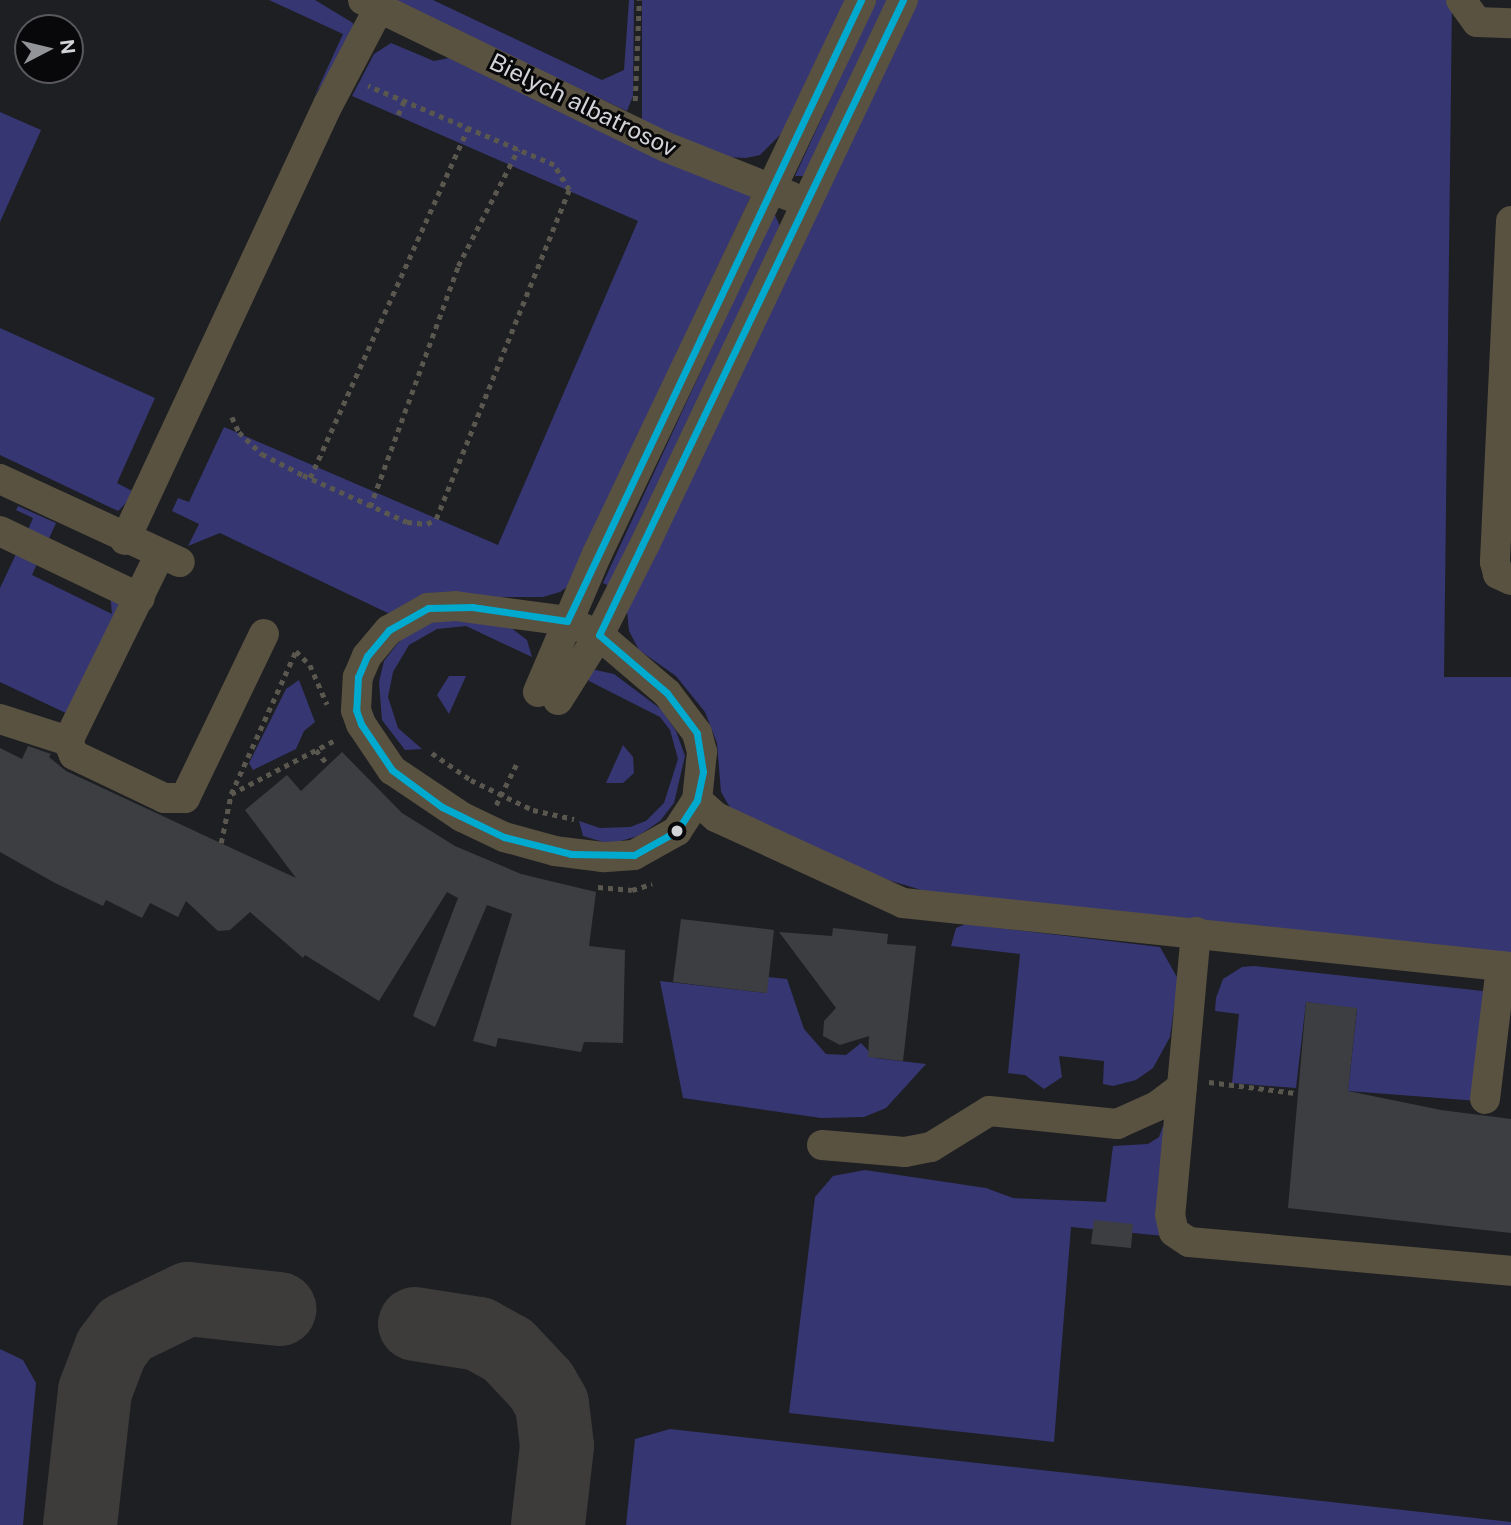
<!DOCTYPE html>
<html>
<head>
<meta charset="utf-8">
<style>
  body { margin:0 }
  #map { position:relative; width:1511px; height:1525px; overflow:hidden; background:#1e1f23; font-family:"Public Sans",sans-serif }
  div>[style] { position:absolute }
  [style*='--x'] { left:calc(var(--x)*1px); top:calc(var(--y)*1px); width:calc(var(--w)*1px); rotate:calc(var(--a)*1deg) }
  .green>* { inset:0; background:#363673 }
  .taxiway>* { height:74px; margin:-37px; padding:0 37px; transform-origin:37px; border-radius:37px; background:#3d3c3a }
  .building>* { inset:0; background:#3d3e41 }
  .path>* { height:4.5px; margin-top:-2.25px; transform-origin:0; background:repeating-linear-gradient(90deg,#5a574e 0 5px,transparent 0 10px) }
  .minor>* { height:30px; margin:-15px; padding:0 15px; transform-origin:15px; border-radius:15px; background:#595241 }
  .bus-1>* { height:7px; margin:-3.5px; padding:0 3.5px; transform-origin:3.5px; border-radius:3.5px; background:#00a9ce }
  .dots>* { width:19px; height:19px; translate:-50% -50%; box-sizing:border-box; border:4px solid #08080b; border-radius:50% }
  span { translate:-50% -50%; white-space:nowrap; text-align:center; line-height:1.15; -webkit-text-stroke:6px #08080b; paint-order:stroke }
  .street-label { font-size:24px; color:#d2d3d7 }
  .north { position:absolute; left:14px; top:14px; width:70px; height:70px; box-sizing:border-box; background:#08080b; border:2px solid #59595d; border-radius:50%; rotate:83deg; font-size:19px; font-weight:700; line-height:28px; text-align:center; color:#d2d3d7 }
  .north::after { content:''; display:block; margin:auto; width:24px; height:32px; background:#939498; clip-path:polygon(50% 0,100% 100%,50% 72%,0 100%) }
</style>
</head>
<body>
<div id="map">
  <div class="green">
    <div style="clip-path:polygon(269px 0,315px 0,353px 23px,354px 35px,315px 95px,343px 34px)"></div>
    <div style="clip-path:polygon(386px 0,433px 0,602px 80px,624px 70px,629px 0,634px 0,633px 96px,627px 111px)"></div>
    <div style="clip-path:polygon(642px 0,846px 0,781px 134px,760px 155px,746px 158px,726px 157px,642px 121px)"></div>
    <div style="clip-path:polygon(876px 0,889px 0,809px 168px,803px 176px,795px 176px)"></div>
    <div style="clip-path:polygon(917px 0,1452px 0,1444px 677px,1511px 677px,1511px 958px,928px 892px,845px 867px,731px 809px,721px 792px,717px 743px,705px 712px,676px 676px,639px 650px,629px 631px,627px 611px)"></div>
    <div style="clip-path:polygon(391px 43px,434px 61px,454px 57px,751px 196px,567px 587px,560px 592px,543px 597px,495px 597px,392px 615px,220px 533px,188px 546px,199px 524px,172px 511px,178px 498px,189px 502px,224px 427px,498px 545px,638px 221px,352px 96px,374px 54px)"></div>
    <div style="clip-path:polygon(0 112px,41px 130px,0 222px)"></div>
    <div style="clip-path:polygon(774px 213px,780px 226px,609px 586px,603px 583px)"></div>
    <div style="clip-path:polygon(0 328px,155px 398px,117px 483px,136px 493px,118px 511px,0 455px)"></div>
    <div style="clip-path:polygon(18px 506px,56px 523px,46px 545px,27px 532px,33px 518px,16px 510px)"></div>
    <div style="clip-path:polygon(17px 552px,39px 559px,32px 575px,112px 614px,110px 592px,123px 603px,68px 714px,0 682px,0 588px)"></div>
    <div style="clip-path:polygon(441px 620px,506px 624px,527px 640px,532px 657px,466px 626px,437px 629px,409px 645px,393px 672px,388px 697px,398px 728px,422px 749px,405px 750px,382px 720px,379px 682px,384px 661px,398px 643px,414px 628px)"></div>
    <div style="clip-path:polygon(591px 669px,614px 674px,662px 710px,676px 731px,685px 756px,674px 803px,660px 821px,638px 836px,610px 844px,583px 836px,579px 821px,600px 828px,630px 827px,646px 821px,664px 803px,678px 759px,670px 730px,660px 717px,589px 681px,586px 674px)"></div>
    <div style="clip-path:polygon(449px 676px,466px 676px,449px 714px,437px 695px)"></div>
    <div style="clip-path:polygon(299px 680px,315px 722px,304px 731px,296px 749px,253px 770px,249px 763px,286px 689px)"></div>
    <div style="clip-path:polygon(623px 745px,633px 757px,634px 773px,623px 783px,606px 783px)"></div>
    <div style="clip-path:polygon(966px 924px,1160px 947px,1178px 979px,1170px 1037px,1153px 1068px,1136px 1080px,1113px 1086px,1103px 1084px,1104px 1061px,1059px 1056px,1062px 1077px,1044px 1089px,1025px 1075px,1008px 1073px,1020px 954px,951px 946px,956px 928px)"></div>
    <div style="clip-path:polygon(1254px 966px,1492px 992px,1478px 1101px,1348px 1091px,1357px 1009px,1306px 1002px,1296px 1088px,1232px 1083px,1239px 1014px,1215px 1011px,1216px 998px,1223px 979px,1242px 967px)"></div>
    <div style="clip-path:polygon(768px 977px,787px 979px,804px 1029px,826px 1054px,846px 1055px,861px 1043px,875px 1058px,926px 1064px,886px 1108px,864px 1117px,821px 1118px,683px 1098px,660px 981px,766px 993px)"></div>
    <div style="clip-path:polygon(1163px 1126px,1164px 1236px,1071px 1227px,1054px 1442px,789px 1413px,815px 1197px,833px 1176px,865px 1170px,986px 1188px,1013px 1198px,1106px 1202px,1113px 1146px,1148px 1144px,1159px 1137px)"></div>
    <div style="clip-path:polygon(0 1349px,23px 1360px,36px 1383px,23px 1525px,0 1525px)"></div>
    <div style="clip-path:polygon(670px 1429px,1511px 1522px,1511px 1525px,626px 1525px,635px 1439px)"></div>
  </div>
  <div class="taxiway">
    <div style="--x:415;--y:1324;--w:65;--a:8.9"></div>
    <div style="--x:479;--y:1334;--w:33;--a:29"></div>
    <div style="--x:508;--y:1350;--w:48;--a:46.7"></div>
    <div style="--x:541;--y:1385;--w:22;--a:60"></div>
    <div style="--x:552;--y:1404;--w:42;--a:83.2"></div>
    <div style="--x:557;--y:1446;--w:80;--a:96.5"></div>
    <div style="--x:80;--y:1525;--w:135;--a:-83.6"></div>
    <div style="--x:95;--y:1391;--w:45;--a:-69.1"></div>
    <div style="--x:111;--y:1349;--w:25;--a:-53"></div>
    <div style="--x:126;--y:1329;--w:69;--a:-25.8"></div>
    <div style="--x:188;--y:1299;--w:92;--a:6.3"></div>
  </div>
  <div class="building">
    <div style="clip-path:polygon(28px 746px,51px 754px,49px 757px,66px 771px,296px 878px,245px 810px,287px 775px,301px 791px,342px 752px,402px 813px,455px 846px,521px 874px,596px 892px,589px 946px,625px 950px,623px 1043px,584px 1042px,581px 1052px,498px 1038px,496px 1047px,473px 1041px,512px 914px,487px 905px,435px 1027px,413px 1016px,458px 898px,447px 892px,379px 1001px,305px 955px,303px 958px,250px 912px,230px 930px,218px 931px,186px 901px,178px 917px,150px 903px,142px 918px,106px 900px,103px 906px,55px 883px,0 852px,0 748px,22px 759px)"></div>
    <div style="clip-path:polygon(681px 919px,774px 930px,767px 993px,673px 982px)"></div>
    <div style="clip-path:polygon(833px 928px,888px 934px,887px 944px,916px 946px,903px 1061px,868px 1057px,869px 1036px,840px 1045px,823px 1036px,824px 1021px,836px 1008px,779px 932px,832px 936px)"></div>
    <div style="clip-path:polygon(1306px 1002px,1357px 1008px,1348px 1091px,1441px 1110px,1511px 1119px,1511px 1233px,1288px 1208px)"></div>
    <div style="clip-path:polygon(1094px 1220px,1133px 1224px,1131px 1248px,1091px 1244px)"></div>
  </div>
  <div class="path">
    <div style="--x:635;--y:101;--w:101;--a:-87.7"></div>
    <div style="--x:398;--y:115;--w:15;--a:-67"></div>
    <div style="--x:232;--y:417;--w:17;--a:65"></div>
    <div style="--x:239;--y:432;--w:32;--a:44"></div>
    <div style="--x:262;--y:454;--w:46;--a:27.1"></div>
    <div style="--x:303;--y:475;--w:114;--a:24.3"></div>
    <div style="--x:407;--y:522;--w:20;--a:6"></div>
    <div style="--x:427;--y:524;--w:10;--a:-29"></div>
    <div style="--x:436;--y:519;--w:355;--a:-68"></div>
    <div style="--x:569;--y:190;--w:29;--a:-121"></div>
    <div style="--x:554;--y:165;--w:202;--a:-157"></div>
    <div style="--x:310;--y:478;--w:384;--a:-65.7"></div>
    <div style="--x:370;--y:507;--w:257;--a:-69.9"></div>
    <div style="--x:458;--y:266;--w:131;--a:-62.7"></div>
    <div style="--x:316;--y:750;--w:19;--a:51"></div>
    <div style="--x:432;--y:753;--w:47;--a:34.7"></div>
    <div style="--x:471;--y:780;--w:69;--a:25.8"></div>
    <div style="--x:533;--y:810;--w:42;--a:12.4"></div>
    <div style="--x:231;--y:794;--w:157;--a:-65.6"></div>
    <div style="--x:296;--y:651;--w:20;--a:45"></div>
    <div style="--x:310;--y:665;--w:43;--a:66.4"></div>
    <div style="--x:496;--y:805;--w:49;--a:-63.4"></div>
    <div style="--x:221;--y:843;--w:50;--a:-78.5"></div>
    <div style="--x:231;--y:794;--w:119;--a:-27.4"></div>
    <div style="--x:598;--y:887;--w:34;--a:5"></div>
    <div style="--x:632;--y:890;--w:21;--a:-17"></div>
    <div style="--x:1209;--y:1082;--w:87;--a:7.3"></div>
  </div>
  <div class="minor">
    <div style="--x:363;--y:0;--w:337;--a:25.9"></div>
    <div style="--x:666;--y:147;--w:133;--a:21.6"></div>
    <div style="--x:1461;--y:0;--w:27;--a:54"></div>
    <div style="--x:1477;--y:22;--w:34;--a:2"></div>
    <div style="--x:1511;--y:221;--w:341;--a:92.7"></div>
    <div style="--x:1495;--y:562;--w:12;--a:76"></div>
    <div style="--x:1498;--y:574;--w:14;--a:25"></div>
    <div style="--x:0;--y:479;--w:198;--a:24.8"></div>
    <div style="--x:0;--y:531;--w:155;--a:25.6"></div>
    <div style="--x:125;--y:540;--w:482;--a:-65"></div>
    <div style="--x:329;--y:103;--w:107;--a:-62.2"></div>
    <div style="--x:160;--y:554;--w:208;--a:116.2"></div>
    <div style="--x:68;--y:741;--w:15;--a:67"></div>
    <div style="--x:74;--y:755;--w:100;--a:25.5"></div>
    <div style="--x:164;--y:798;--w:21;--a:0"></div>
    <div style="--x:185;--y:798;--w:182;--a:-64.3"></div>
    <div style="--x:455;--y:606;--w:113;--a:7.6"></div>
    <div style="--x:567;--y:621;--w:35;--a:24"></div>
    <div style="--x:599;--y:635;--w:89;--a:40.5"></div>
    <div style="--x:667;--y:693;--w:50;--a:53.1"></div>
    <div style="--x:697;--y:733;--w:20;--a:75"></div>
    <div style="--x:702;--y:752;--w:48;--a:95.9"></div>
    <div style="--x:697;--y:800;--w:37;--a:123"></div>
    <div style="--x:677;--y:831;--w:49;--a:150.8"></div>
    <div style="--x:634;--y:855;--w:31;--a:176"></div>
    <div style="--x:603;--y:857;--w:48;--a:-172.9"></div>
    <div style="--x:555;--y:851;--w:53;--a:-164.6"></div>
    <div style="--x:504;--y:837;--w:47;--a:-154.5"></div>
    <div style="--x:462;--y:817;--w:84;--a:-146.1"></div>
    <div style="--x:392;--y:770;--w:55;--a:-124"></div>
    <div style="--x:361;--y:724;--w:15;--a:-110"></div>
    <div style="--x:356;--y:710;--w:33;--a:-87"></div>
    <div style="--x:358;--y:677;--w:23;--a:-67"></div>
    <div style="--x:367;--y:656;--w:34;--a:-50"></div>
    <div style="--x:389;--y:630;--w:45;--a:-29.4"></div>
    <div style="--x:428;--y:608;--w:27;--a:-4"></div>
    <div style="--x:538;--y:692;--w:150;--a:-66.9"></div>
    <div style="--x:597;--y:554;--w:614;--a:-64.52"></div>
    <div style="--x:558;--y:700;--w:77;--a:-57.8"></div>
    <div style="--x:599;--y:635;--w:102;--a:-63.2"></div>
    <div style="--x:645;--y:544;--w:602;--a:-64.63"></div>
    <div style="--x:0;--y:719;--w:71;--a:17.9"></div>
    <div style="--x:697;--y:800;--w:25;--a:42"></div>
    <div style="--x:716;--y:817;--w:206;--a:24.7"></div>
    <div style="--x:903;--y:903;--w:611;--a:6.01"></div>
    <div style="--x:1196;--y:932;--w:284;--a:95.2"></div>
    <div style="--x:1170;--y:1215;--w:17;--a:77"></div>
    <div style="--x:1174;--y:1232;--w:18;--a:34"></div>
    <div style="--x:1189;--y:1242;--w:323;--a:5.1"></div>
    <div style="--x:1485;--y:1099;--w:134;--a:-83.1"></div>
    <div style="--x:822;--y:1145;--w:83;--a:4.8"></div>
    <div style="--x:905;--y:1152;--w:26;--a:-11"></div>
    <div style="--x:931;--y:1147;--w:68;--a:-31.8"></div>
    <div style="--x:989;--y:1111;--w:129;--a:5.8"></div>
    <div style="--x:1117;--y:1124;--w:44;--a:-24.2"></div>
    <div style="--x:1157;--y:1106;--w:31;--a:-37"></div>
  </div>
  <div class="bus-1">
    <div style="--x:861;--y:0;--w:687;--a:115.33"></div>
    <div style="--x:567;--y:621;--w:96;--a:-171.6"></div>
    <div style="--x:472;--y:607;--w:44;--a:178.7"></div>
    <div style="--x:428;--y:608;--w:45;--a:150.6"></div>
    <div style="--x:389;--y:630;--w:34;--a:130"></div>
    <div style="--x:367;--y:656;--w:23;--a:113"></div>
    <div style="--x:358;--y:677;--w:33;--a:93"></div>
    <div style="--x:356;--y:710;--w:15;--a:70"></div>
    <div style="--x:361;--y:724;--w:55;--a:56"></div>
    <div style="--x:392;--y:770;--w:62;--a:36.5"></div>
    <div style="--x:442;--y:807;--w:69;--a:25.8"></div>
    <div style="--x:504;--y:837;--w:69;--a:14.2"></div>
    <div style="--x:571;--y:854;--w:63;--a:0.9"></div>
    <div style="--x:634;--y:855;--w:49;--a:-29.2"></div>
    <div style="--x:677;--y:831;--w:37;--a:-57"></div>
    <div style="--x:697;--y:800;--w:29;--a:-78"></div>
    <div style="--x:703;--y:772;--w:39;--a:-99"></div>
    <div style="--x:697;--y:733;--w:50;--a:-126.9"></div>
    <div style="--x:667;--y:693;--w:89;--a:-139.5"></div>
    <div style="--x:599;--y:635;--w:704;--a:-64.42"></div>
  </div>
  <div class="dots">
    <div style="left:677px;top:831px;background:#d2d3d7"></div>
  </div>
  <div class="street-label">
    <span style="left:583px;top:105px;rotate:26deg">Bielych albatrosov</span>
  </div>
  <div class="north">N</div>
</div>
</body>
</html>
